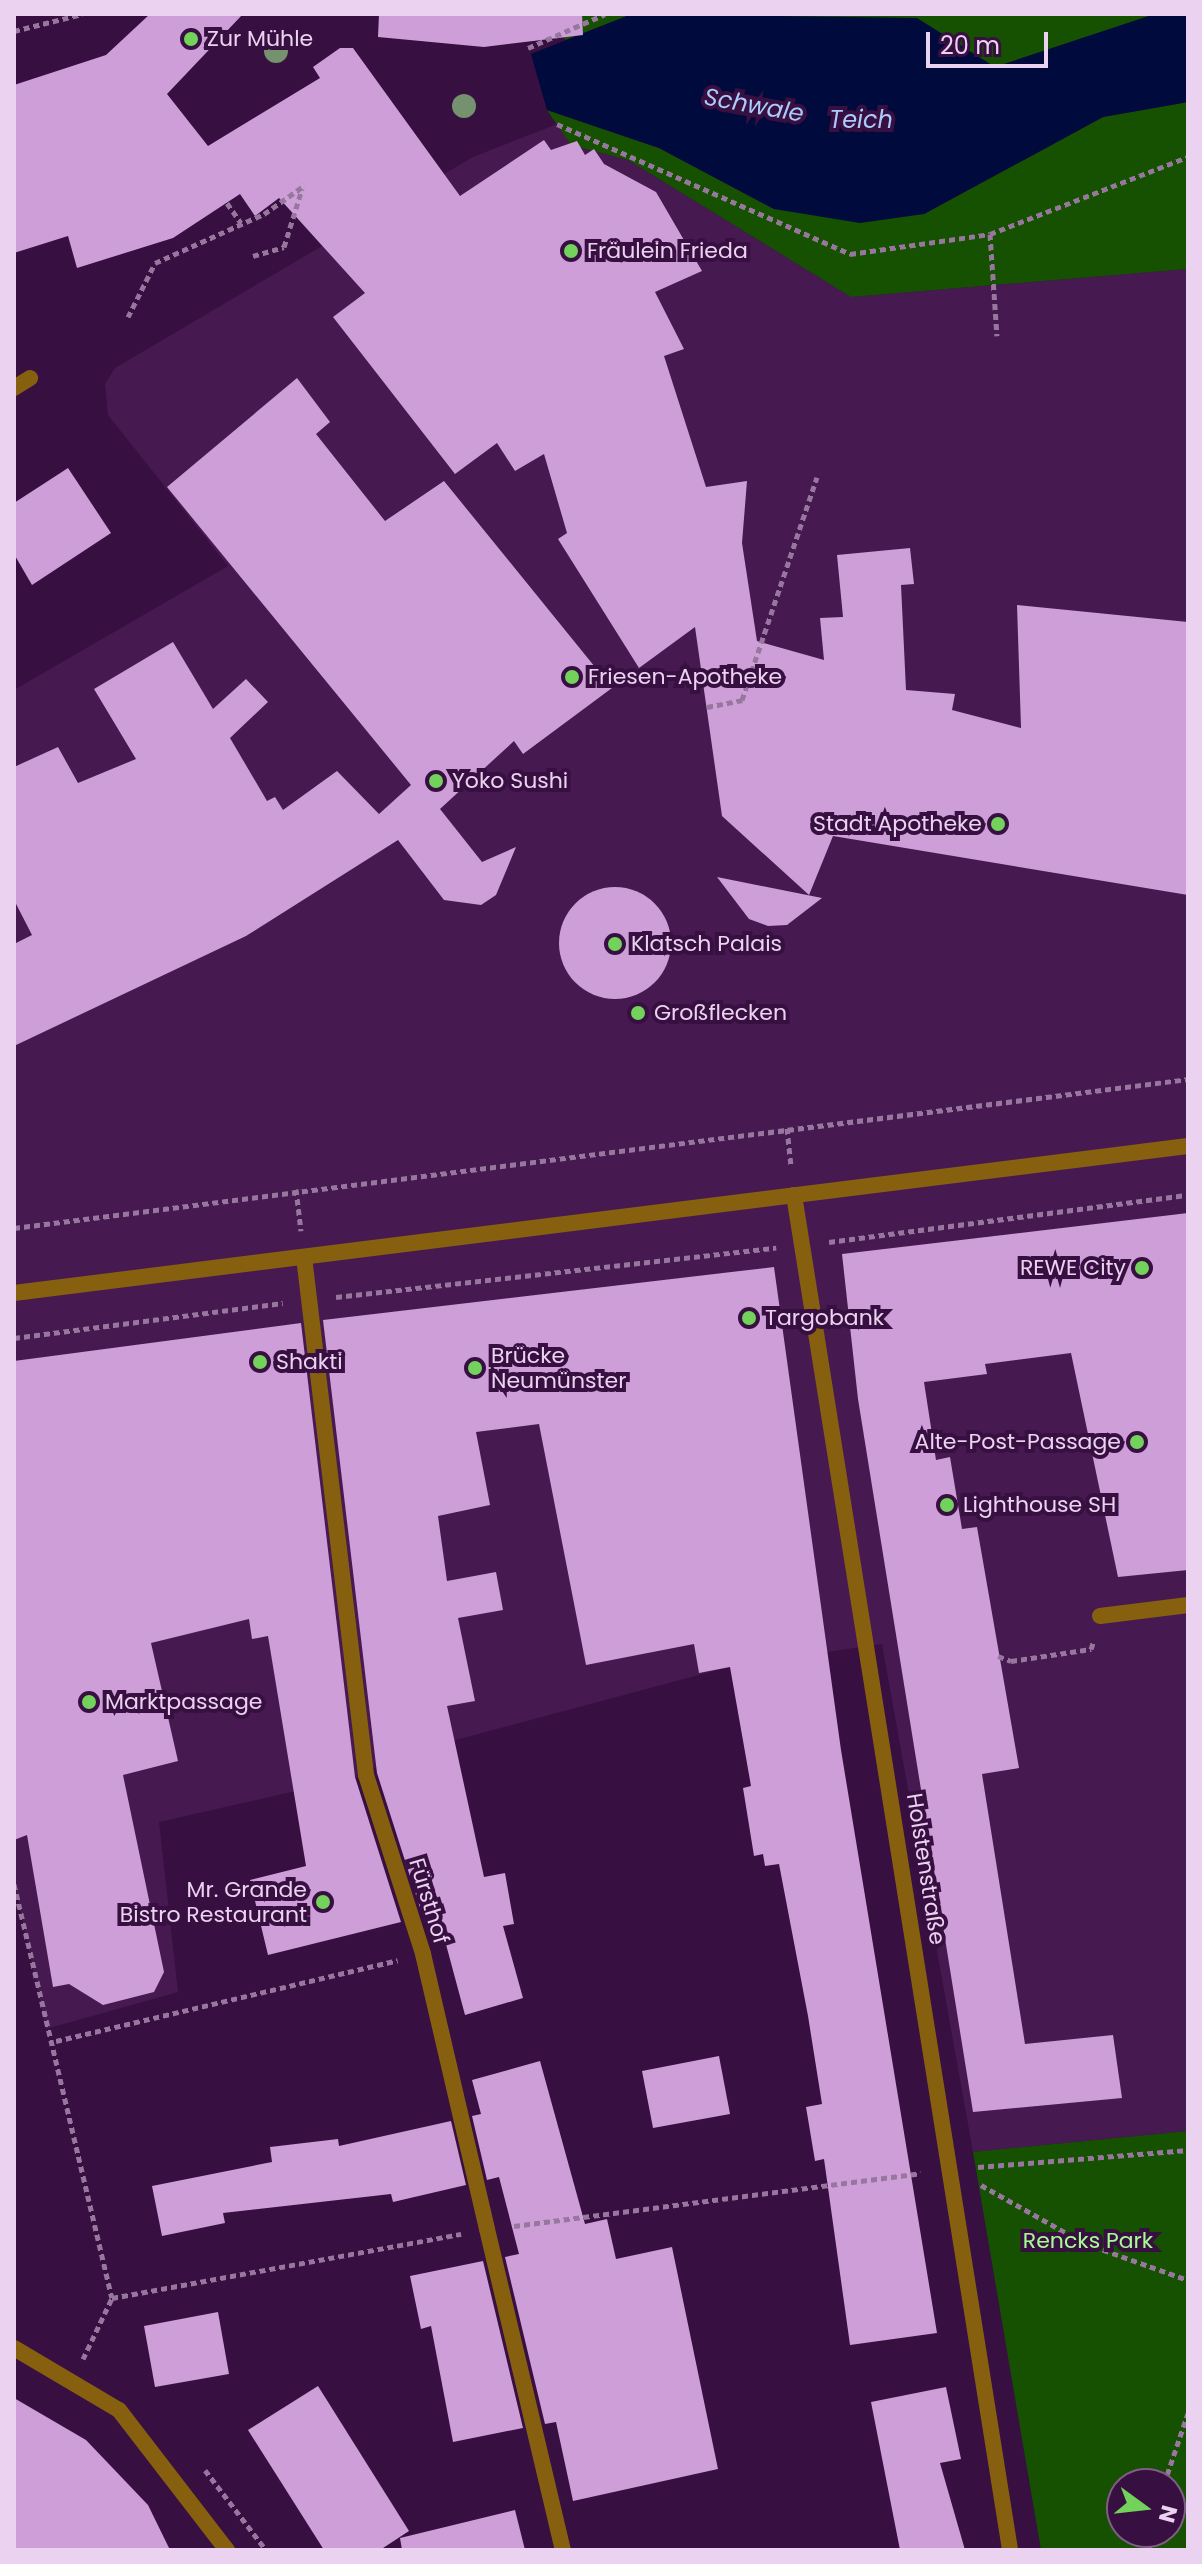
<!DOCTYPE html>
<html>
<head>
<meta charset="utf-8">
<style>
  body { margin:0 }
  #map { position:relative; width:1202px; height:2564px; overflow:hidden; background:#370f40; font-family:Poppins,sans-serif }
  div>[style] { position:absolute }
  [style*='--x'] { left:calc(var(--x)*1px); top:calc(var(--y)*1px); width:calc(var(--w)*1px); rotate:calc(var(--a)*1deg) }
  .built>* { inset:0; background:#461a50 }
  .green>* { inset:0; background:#155100 }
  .water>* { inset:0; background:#000a3d }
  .building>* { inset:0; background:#cd9ed8 }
  .round { border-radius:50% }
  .path>* { height:5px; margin-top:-2.5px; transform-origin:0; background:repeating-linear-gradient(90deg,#97779e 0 6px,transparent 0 10px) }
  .pedestrian>* { height:16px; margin:-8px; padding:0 8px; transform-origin:8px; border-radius:8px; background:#87600f }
  .minor>* { height:16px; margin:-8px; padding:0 8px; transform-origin:8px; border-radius:8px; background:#87600f }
  .tertiary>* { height:16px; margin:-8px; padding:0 8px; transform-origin:8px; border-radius:8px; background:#87600f }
  .trees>* { width:24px; height:24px; margin:-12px; border-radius:50%; background:#75916e }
  .dots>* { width:22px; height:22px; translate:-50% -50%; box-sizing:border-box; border:4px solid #370f40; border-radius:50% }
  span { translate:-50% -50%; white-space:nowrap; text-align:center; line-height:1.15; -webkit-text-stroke:8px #370f40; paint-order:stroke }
  .poi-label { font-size:22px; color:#ebd2f0 }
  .left { translate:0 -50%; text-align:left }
  .right { translate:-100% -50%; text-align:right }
  .street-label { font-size:22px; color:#ebd2f0 }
  .park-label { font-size:22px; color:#a8fb94 }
  .water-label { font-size:24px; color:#accbfd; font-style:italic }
  .frame { position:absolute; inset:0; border:16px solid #ebd2f0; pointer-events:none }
  .north { position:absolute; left:1106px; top:2468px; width:80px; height:80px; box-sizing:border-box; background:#370f40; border:2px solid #7f5d86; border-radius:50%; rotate:105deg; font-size:22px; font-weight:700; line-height:32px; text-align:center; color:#ebd2f0 }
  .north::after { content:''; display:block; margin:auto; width:28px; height:36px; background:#73d25c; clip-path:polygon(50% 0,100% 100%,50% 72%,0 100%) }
  .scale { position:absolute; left:926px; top:32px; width:122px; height:36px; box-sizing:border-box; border:4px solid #ebd2f0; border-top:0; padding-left:10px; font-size:24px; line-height:28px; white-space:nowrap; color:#ebd2f0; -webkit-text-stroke:6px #370f40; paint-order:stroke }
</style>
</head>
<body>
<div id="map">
  <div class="built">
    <div style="clip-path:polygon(557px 124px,571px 145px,628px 160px,851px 297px,1188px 269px,1188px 2131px,973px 2152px,882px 1644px,736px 1665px,385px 1759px,366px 1775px,159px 1822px,178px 1992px,46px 2029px,14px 1882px,14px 690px,228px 566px,108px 415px,105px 384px,115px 368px,473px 157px)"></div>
  </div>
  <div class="green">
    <div style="clip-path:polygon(555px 14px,632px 14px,565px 40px)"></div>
    <div style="clip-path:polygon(766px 14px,1155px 14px,995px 67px,980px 64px,958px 43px)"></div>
    <div style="clip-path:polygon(1188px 102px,1188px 269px,851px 297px,628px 160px,571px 145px,547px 110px,659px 148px,774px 209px,924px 214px,1103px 117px)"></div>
    <div style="clip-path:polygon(evenodd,1188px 2131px,1188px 2550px,1041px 2550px,973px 2152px,1188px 2131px,1122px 2484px,1170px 2484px,1170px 2532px,1122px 2532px,1122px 2484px)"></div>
  </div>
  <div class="water">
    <div style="clip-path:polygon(632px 14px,917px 18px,995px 67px,1155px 14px,1188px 14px,1188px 102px,1103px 117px,924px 214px,860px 223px,774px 209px,659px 148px,547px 110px,531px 54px)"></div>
  </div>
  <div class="building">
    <div style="clip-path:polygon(150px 14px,243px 14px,167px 94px,208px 146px,320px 78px,313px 67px,340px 48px,353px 48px,460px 196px,544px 140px,551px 150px,577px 141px,585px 155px,594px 149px,604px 164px,656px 192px,702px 271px,655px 292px,684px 349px,664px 356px,706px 487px,747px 481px,742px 543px,757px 641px,824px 660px,820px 618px,843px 617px,837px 555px,910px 548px,914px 584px,901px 585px,906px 690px,955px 694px,952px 710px,1021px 728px,1017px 605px,1188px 622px,1188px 895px,833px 836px,809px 895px,722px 816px,695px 627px,639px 668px,558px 539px,567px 533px,544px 454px,515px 471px,497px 443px,455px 474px,333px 317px,365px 293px,279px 198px,255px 216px,240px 194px,173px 238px,77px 268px,68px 236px,14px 253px,14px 85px,106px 55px)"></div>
    <div style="clip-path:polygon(379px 14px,582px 14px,583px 35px,484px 47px,378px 37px)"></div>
    <div style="clip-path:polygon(297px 378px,330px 422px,316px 434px,385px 521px,444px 481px,612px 688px,523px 754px,514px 741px,440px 809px,482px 862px,516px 847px,496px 895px,481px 905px,444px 900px,398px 840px,246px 936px,14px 1046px,14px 944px,32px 935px,14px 900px,14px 767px,58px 747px,78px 783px,136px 759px,94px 689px,173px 642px,213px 709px,246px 679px,268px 702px,230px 738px,267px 801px,275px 797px,283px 810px,337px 771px,379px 814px,411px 785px,167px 487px)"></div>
    <div style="clip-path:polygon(68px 468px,111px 533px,32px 585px,14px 554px,14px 503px)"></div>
    <div style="clip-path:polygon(717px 877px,822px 898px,787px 925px,768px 926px,749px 919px)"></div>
    <div class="round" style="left:559px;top:887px;width:112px;height:112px"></div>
    <div style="clip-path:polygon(1188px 1213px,1188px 1570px,1118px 1577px,1071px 1353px,985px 1364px,987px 1374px,924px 1382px,936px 1460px,950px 1457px,962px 1529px,977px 1527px,1019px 1768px,982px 1774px,1025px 2044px,1113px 2035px,1122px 2098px,973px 2112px,858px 1399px,842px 1254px)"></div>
    <div style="clip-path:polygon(774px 1267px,841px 1750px,937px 2333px,850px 2345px,824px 2159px,815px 2161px,806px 2107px,822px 2104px,808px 2016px,779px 1864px,765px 1866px,763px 1854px,754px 1856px,743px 1788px,751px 1786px,730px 1667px,699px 1673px,694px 1644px,586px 1665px,539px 1424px,476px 1432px,490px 1505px,438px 1516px,447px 1581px,496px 1572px,503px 1610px,458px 1618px,475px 1701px,447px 1706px,484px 1877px,505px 1873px,514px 1924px,503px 1926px,523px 1998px,465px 2015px,444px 1937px,435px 1914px,423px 1917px,377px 1773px,323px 1320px)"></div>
    <div style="clip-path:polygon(301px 1323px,355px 1777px,401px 1922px,268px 1955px,250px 1880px,306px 1866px,268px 1636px,252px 1639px,249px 1619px,151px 1643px,178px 1761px,123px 1775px,164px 1972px,154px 1992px,103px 2005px,69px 1984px,53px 1987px,27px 1835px,14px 1840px,14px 1361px)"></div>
    <div style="clip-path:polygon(719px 2056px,730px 2114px,653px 2128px,642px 2071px)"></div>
    <div style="clip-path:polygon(540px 2061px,585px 2224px,607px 2219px,616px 2259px,672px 2247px,718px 2469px,573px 2501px,556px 2422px,545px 2424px,505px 2257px,519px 2254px,499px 2177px,487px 2180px,472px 2116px,481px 2114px,472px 2080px)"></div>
    <div style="clip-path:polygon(451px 2121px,466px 2185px,393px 2202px,391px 2194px,223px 2213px,225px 2223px,162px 2236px,152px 2186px,272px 2162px,270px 2147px,338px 2139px,339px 2146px)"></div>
    <div style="clip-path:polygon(483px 2261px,523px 2428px,453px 2442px,431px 2326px,421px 2329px,410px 2276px)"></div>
    <div style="clip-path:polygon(218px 2312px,229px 2374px,155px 2387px,144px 2326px)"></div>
    <div style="clip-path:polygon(318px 2386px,409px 2531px,380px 2550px,324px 2550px,248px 2430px)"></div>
    <div style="clip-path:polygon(946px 2387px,961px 2459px,940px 2463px,965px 2550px,900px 2550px,871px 2402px)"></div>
    <div style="clip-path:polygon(14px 2398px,86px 2440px,148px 2505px,170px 2550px,14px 2550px)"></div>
    <div style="clip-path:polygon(515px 2510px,525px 2550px,402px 2550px,400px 2538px)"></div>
  </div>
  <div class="path">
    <div style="--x:14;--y:31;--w:70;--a:-14"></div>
    <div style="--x:528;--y:48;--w:84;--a:-23.8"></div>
    <div style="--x:557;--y:124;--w:321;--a:23.9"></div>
    <div style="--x:850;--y:254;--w:141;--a:-8.1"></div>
    <div style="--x:990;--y:234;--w:212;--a:-21.3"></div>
    <div style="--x:227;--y:203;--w:24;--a:55"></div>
    <div style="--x:990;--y:234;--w:102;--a:86.1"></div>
    <div style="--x:253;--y:256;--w:32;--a:-16"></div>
    <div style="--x:284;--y:247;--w:61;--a:-72.8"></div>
    <div style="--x:128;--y:317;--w:60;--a:-63.4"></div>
    <div style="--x:155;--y:263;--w:120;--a:-24.2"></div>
    <div style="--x:264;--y:214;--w:50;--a:-35.3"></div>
    <div style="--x:707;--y:707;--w:36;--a:-11"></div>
    <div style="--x:742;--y:700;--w:235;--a:-71.4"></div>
    <div style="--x:787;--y:1128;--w:39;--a:84"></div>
    <div style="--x:296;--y:1189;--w:42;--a:83.2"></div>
    <div style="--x:14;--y:1228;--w:1183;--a:-7.23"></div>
    <div style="--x:829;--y:1242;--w:362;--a:-7.5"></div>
    <div style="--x:336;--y:1297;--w:443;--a:-6.4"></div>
    <div style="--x:14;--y:1338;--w:271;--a:-7.4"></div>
    <div style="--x:998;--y:1656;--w:14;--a:21"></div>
    <div style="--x:1011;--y:1661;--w:81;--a:-8.5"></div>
    <div style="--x:1091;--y:1649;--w:9;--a:-72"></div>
    <div style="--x:14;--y:1884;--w:425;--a:76.7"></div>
    <div style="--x:56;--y:2041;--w:351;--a:-13.3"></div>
    <div style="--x:978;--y:2167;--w:211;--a:-4.6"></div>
    <div style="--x:981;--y:2185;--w:118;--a:29.4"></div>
    <div style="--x:1084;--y:2243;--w:110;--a:19.6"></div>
    <div style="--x:514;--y:2226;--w:410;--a:-7.4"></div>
    <div style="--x:83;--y:2359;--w:68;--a:-64.6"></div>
    <div style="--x:112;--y:2298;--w:355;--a:-10.4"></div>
    <div style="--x:205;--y:2470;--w:101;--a:52.7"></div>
    <div style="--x:1164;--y:2484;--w:75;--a:-71.3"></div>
    <div style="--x:1149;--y:2550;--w:18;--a:-84"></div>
  </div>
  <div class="pedestrian">
    <div style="--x:304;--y:1257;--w:522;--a:83.17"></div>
    <div style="--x:366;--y:1775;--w:188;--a:72.3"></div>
    <div style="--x:423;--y:1954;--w:282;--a:76.9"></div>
  </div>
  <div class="minor">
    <div style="--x:14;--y:388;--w:19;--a:-32"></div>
    <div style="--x:794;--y:1195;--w:1372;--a:80.94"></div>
    <div style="--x:1100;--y:1616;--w:89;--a:-7.1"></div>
    <div style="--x:487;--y:2229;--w:330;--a:76.7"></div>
  </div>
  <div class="tertiary">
    <div style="--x:14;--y:1293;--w:1183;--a:-7.14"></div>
    <div style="--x:14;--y:2348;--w:122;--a:30.6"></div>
    <div style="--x:119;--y:2410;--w:177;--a:52.4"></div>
  </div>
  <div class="trees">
    <div style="left:276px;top:51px"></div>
    <div style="left:464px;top:106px"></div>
  </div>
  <div class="dots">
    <div style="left:191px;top:39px;background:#73d25c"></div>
    <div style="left:571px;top:251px;background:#73d25c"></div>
    <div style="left:572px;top:677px;background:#73d25c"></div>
    <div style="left:436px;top:781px;background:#73d25c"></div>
    <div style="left:998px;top:824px;background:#73d25c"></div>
    <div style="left:615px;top:944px;background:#73d25c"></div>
    <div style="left:638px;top:1013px;background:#73d25c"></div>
    <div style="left:1142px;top:1268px;background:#73d25c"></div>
    <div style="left:749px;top:1318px;background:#73d25c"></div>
    <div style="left:260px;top:1362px;background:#73d25c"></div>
    <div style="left:475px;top:1368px;background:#73d25c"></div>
    <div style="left:1137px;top:1442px;background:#73d25c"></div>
    <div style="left:947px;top:1505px;background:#73d25c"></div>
    <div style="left:89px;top:1702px;background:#73d25c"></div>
    <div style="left:323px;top:1902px;background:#73d25c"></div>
  </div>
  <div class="poi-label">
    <span class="left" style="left:207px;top:39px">Zur Mühle</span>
    <span class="left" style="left:587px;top:251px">Fräulein Frieda</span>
    <span class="left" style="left:588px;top:677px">Friesen-Apotheke</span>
    <span class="left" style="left:452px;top:781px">Yoko Sushi</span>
    <span class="right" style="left:982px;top:824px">Stadt Apotheke</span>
    <span class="left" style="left:631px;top:944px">Klatsch Palais</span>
    <span class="left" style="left:654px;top:1013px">Großflecken</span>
    <span class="right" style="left:1126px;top:1268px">REWE City</span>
    <span class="left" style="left:765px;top:1318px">Targobank</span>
    <span class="left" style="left:491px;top:1368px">Brücke<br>Neumünster</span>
    <span class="left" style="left:276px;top:1362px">Shakti</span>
    <span class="right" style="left:1121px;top:1442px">Alte-Post-Passage</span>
    <span class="left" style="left:963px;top:1505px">Lighthouse SH</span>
    <span class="left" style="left:105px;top:1702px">Marktpassage</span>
    <span class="right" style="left:307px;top:1902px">Mr. Grande<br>Bistro Restaurant</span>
  </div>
  <div class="street-label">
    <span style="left:926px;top:1869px;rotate:81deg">Holstenstraße</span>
    <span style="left:429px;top:1901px;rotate:73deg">Fürsthof</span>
  </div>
  <div class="park-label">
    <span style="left:1088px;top:2241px">Rencks Park</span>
  </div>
  <div class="water-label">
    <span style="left:754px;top:105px;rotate:10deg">Schwale</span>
    <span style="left:861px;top:120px">Teich</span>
  </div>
  <div class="frame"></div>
  <div class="north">N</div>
  <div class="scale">20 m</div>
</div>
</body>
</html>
